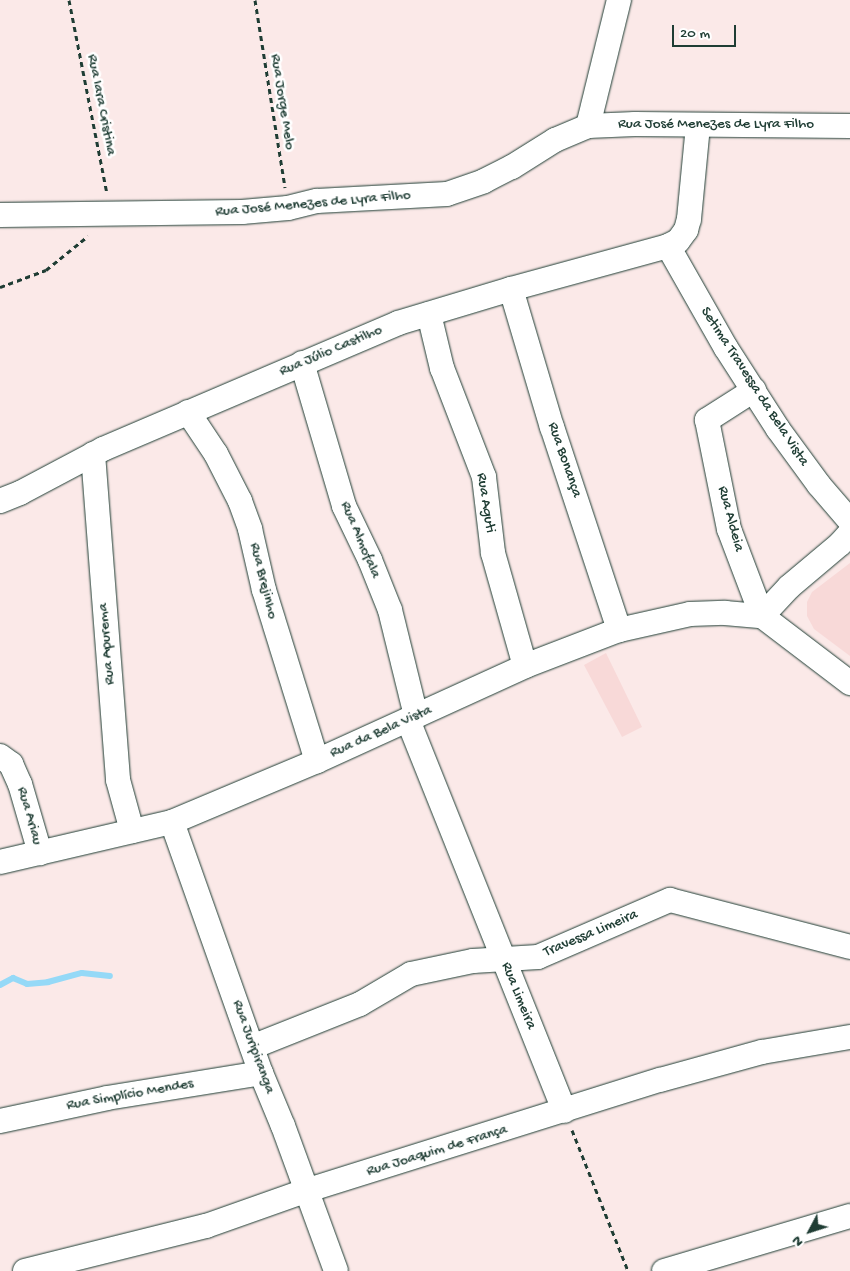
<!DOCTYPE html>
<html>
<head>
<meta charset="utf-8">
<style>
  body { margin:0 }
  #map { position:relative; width:850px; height:1271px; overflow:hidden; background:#fbe9e8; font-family:"Gochi Hand",sans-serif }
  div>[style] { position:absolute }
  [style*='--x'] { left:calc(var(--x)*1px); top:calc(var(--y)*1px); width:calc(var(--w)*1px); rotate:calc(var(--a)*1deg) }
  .built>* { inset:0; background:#f8d9d8 }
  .stream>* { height:6px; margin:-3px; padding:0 3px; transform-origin:3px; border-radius:3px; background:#95d9f7 }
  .path>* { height:3px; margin-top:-1.5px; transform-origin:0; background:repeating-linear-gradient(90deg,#1f3d34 0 5px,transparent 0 9px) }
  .roads { filter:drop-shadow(0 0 1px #1f3d34) drop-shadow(0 0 1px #1f3d34) }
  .street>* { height:24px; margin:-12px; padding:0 12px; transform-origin:12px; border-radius:12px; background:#fff }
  span { translate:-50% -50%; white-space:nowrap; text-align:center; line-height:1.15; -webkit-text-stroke:5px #fff; paint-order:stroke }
  .street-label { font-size:15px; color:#1f3d34 }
  .north { position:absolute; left:785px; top:1206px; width:50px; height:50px; -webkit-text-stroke:4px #fff; paint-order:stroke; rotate:230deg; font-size:14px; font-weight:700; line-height:20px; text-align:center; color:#1f3d34 }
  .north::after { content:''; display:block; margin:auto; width:18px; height:22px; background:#1f3d34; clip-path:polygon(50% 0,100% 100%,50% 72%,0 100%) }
  .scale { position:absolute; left:672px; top:25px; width:64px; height:22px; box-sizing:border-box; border:2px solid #1f3d34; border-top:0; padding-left:6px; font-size:15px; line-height:18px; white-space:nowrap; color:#1f3d34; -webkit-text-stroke:4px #fff; paint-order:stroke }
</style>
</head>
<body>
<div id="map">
  <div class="built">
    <div style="clip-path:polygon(850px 563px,850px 656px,814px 629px,807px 616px,807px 602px,812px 592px)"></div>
    <div style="clip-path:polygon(606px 653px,642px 727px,622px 737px,584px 665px)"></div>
  </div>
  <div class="stream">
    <div style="--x:0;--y:985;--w:15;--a:-28"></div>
    <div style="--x:13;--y:978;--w:15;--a:23"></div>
    <div style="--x:27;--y:984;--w:21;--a:-5"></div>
    <div style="--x:48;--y:982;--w:35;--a:-15"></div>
    <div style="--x:82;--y:973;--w:28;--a:6"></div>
  </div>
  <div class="path">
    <div style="--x:69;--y:0;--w:197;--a:78.9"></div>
    <div style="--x:255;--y:0;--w:190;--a:80.9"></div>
    <div style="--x:0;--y:287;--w:49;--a:-20.3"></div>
    <div style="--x:46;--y:270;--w:54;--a:-39"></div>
    <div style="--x:572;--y:1130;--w:152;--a:68.3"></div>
  </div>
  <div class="roads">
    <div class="street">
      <div style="--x:588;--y:126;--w:130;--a:-76.2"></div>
      <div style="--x:0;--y:215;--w:242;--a:-0.7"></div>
      <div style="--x:242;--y:212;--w:46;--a:-5"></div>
      <div style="--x:288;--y:208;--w:30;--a:-14"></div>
      <div style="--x:317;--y:201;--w:130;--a:-3.1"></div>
      <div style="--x:447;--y:194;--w:39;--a:-19"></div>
      <div style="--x:484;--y:181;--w:31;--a:-27"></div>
      <div style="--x:512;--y:167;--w:51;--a:-32.1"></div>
      <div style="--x:555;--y:140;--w:36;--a:-23"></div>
      <div style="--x:588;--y:126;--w:47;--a:-2.4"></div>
      <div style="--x:635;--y:124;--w:215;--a:0.5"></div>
      <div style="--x:668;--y:246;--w:117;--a:60.4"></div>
      <div style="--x:726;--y:348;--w:96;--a:57.3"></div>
      <div style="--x:778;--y:429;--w:69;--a:53.8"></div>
      <div style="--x:819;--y:485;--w:48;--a:49.3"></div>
      <div style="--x:511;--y:289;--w:144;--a:73.5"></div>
      <div style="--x:552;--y:427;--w:214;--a:71.7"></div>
      <div style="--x:429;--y:314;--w:56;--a:76.5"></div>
      <div style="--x:442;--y:368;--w:117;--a:68.9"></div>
      <div style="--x:484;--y:477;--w:77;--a:83.2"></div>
      <div style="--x:493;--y:553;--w:117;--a:74.2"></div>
      <div style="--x:302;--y:363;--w:149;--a:73.6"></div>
      <div style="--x:344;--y:506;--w:60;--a:64.3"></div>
      <div style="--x:370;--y:560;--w:54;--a:68.2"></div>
      <div style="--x:390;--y:610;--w:109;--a:76.2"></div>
      <div style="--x:754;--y:390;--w:56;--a:147.4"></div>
      <div style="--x:707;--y:420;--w:111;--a:78.6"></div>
      <div style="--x:729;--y:529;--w:93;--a:69.2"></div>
      <div style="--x:188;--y:412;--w:50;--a:56.3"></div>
      <div style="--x:216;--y:454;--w:53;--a:62.9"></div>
      <div style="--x:240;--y:501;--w:30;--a:70"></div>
      <div style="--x:250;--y:529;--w:63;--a:77.1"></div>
      <div style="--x:264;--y:590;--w:179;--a:72.8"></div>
      <div style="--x:93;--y:454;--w:327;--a:85.6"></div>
      <div style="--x:118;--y:780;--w:53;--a:74.6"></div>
      <div style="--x:0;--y:501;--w:22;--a:-22"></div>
      <div style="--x:20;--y:493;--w:94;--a:-27.9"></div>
      <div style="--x:103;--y:449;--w:321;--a:-23.1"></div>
      <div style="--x:398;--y:323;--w:118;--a:-16.7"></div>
      <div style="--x:511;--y:289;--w:163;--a:-15.3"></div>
      <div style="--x:668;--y:246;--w:11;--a:-27"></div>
      <div style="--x:678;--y:241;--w:14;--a:-54"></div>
      <div style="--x:686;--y:230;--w:11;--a:-75"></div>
      <div style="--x:689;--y:219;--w:94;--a:-84.5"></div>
      <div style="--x:762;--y:616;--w:40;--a:-47"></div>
      <div style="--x:789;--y:587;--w:67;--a:-40.1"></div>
      <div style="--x:840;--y:544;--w:15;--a:-48"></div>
      <div style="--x:408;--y:720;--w:421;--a:68.2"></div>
      <div style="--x:0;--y:756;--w:14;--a:36"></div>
      <div style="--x:11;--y:764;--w:22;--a:66"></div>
      <div style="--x:20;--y:784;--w:72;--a:73.8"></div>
      <div style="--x:172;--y:822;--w:266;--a:70.5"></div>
      <div style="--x:261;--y:1073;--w:57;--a:67.5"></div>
      <div style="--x:283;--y:1126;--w:154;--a:69.9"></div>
      <div style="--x:0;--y:862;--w:177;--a:-13.1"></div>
      <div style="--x:172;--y:822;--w:157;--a:-22.8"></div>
      <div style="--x:317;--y:761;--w:229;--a:-24.5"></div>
      <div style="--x:525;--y:666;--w:101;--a:-21"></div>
      <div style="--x:619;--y:630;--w:73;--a:-12.7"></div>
      <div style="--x:690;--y:614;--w:35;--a:-2"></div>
      <div style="--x:725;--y:613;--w:37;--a:5"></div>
      <div style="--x:762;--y:616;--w:111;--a:37.3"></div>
      <div style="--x:252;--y:1047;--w:116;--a:-21.7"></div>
      <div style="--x:360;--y:1004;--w:59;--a:-30.5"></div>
      <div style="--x:411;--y:974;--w:63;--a:-11.8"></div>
      <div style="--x:473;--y:961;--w:65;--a:-3.5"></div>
      <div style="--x:538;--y:957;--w:144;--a:-23.4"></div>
      <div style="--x:670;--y:900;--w:186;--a:14.6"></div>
      <div style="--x:0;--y:1121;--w:109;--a:-12.1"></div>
      <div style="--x:107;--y:1098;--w:156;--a:-9.2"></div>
      <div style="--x:25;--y:1271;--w:187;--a:-14"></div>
      <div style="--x:206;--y:1226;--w:105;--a:-19.5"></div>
      <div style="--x:305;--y:1191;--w:372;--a:-17.4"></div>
      <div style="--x:660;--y:1080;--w:106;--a:-15.4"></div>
      <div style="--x:762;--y:1052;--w:89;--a:-9.7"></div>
      <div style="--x:664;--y:1271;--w:194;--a:-16.5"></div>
    </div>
  </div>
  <div class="street-label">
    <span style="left:282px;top:102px;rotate:81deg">Rua Jorge Melo</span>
    <span style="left:101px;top:105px;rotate:79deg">Rua Iara Cristina</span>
    <span style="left:716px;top:125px">Rua José Menezes de Lyra Filho</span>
    <span style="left:313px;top:204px;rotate:-5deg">Rua José Menezes de Lyra Filho</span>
    <span style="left:331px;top:351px;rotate:-23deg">Rua Júlio Castilho</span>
    <span style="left:754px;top:387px;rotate:57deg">Setima Travessa da Bela Vista</span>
    <span style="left:564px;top:460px;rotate:71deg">Rua Bonança</span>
    <span style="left:485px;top:503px;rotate:81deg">Rua Aguti</span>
    <span style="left:730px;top:519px;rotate:75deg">Rua Aldeia</span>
    <span style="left:360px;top:540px;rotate:67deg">Rua Almofala</span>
    <span style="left:263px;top:581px;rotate:76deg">Rua Brejinho</span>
    <span style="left:107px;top:644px;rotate:-95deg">Rua Apurema</span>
    <span style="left:381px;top:732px;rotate:-24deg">Rua da Bela Vista</span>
    <span style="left:29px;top:816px;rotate:74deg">Rua Ariau</span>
    <span style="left:591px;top:934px;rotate:-23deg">Travessa Limeira</span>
    <span style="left:518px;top:996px;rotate:68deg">Rua Limeira</span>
    <span style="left:253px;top:1047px;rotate:70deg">Rua Juripiranga</span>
    <span style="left:130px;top:1095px;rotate:-10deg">Rua Simplício Mendes</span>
    <span style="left:437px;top:1151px;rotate:-17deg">Rua Joaquim de França</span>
  </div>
  <div class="north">N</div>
  <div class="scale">20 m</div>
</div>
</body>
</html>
